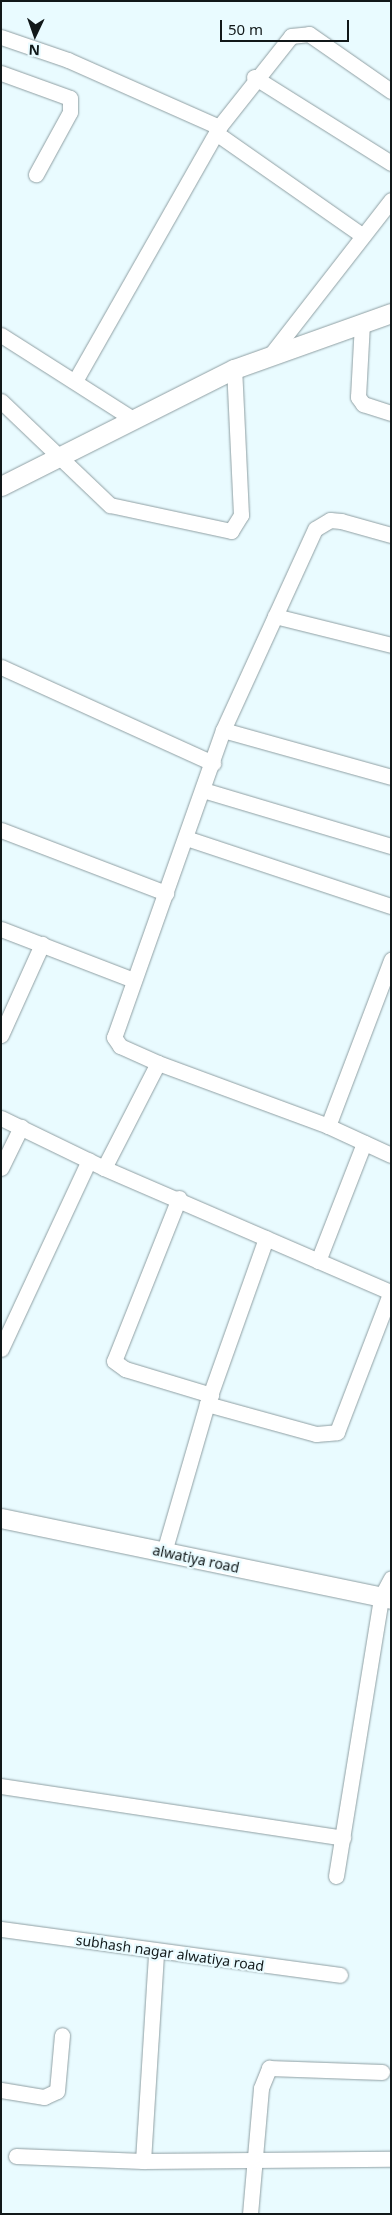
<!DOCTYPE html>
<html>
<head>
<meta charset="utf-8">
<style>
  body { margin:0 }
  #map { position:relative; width:392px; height:2215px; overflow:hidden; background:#e9fbff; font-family:"Noto Sans",sans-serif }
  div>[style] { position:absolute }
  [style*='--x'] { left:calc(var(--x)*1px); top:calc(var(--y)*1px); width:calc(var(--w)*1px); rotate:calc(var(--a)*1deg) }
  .roads { filter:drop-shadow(0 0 1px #8f9fa3) drop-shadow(0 0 1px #8f9fa3) }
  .minor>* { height:15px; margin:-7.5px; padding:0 7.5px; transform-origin:7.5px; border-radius:7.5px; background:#fff }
  .tertiary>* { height:19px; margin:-9.5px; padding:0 9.5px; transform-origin:9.5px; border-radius:9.5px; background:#fff }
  span { translate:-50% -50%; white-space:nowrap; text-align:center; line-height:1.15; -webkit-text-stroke:4.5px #e9fbff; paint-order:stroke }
  .street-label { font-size:14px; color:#111819 }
  .frame { position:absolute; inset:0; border:2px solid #111819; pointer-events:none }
  .north { position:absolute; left:10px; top:10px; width:50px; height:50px; -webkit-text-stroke:4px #e9fbff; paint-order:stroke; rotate:183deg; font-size:14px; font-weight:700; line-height:20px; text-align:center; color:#111819 }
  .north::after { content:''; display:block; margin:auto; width:18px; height:22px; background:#111819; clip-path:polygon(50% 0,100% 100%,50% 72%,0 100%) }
  .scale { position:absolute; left:220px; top:20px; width:129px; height:22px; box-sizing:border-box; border:2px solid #111819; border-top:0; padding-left:6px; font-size:15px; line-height:18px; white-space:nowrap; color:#111819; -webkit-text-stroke:4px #e9fbff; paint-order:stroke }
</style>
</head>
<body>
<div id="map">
  <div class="roads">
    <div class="minor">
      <div style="--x:1;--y:37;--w:71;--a:18.9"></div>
      <div style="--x:68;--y:60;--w:165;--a:23.9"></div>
      <div style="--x:1;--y:73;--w:73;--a:19.9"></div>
      <div style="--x:70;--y:98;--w:14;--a:90"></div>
      <div style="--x:70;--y:112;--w:71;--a:118.7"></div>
      <div style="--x:254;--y:77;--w:162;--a:32.1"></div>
      <div style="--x:216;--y:133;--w:179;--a:35"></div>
      <div style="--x:362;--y:323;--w:74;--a:93.1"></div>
      <div style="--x:358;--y:397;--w:9;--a:54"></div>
      <div style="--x:363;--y:404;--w:29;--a:18"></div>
      <div style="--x:1;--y:335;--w:156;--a:32.5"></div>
      <div style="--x:272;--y:353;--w:194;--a:-52.1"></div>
      <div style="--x:75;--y:381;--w:292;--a:-60.4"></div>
      <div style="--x:219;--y:127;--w:116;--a:-51.6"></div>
      <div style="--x:291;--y:36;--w:18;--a:-6"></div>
      <div style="--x:309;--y:34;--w:100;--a:34.8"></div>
      <div style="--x:1;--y:401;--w:151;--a:43.7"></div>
      <div style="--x:110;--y:505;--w:124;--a:12.1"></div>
      <div style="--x:231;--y:531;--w:19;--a:-58"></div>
      <div style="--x:241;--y:515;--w:146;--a:-92.7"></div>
      <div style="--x:391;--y:535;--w:52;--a:-164.4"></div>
      <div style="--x:341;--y:521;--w:11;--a:-175"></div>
      <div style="--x:330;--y:520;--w:17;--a:149"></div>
      <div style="--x:315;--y:529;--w:221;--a:114.6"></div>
      <div style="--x:223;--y:730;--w:326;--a:109.5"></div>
      <div style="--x:114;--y:1037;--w:11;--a:56"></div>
      <div style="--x:120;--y:1046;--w:42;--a:24.1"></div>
      <div style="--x:158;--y:1063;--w:181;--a:20.3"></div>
      <div style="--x:328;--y:1126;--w:69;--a:24.7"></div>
      <div style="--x:275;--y:616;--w:120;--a:14"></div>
      <div style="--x:1;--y:667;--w:233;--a:24.4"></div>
      <div style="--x:223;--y:730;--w:174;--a:15.6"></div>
      <div style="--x:203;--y:790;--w:196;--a:16.6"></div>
      <div style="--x:1;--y:830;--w:177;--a:20.9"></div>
      <div style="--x:186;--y:838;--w:216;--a:18.4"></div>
      <div style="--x:1;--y:929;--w:142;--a:21.1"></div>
      <div style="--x:1;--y:1035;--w:100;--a:-65.7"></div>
      <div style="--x:1;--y:1118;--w:114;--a:25.9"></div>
      <div style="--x:104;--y:1168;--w:313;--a:23.4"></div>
      <div style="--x:328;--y:1126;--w:178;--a:-69.2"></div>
      <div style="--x:1;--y:1168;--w:46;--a:-64"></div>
      <div style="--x:104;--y:1168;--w:118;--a:-62.8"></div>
      <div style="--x:179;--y:1198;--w:175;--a:111.7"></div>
      <div style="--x:114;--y:1361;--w:14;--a:36"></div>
      <div style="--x:125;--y:1369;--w:90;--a:16.8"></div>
      <div style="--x:318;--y:1261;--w:127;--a:-68.7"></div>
      <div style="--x:1;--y:1349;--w:208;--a:-65"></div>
      <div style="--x:207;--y:1404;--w:113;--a:15.4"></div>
      <div style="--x:316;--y:1434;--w:21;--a:-5"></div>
      <div style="--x:337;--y:1432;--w:151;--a:-69"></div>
      <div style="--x:164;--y:1552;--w:154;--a:-73.8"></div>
      <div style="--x:207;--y:1404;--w:176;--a:-70.4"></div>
      <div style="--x:1;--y:1786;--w:346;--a:8.6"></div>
      <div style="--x:336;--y:1876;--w:283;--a:-80.8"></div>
      <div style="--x:381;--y:1597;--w:21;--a:-62"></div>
      <div style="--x:1;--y:1929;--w:342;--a:7.7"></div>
      <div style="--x:1;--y:2090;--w:44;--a:9.2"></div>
      <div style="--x:44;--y:2097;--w:14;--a:-25"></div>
      <div style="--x:57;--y:2091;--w:56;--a:-84.9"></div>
      <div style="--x:16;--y:2156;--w:127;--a:2.3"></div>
      <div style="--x:143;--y:2161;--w:248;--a:-0.5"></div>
      <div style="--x:143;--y:2161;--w:209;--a:-86.4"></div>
      <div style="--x:250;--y:2214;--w:126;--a:-85"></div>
      <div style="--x:261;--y:2088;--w:22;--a:-68"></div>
      <div style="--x:269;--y:2068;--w:113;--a:2"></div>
    </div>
    <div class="tertiary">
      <div style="--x:1;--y:486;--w:261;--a:-26.7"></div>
      <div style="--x:234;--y:369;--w:167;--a:-19.6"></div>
      <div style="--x:1;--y:1518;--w:398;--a:11.7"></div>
    </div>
  </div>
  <div class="street-label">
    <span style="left:196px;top:1559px;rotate:12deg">alwatiya road</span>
    <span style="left:170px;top:1953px;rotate:8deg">subhash nagar alwatiya road</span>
  </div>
  <div class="frame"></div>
  <div class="north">N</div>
  <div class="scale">50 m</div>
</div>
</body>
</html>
